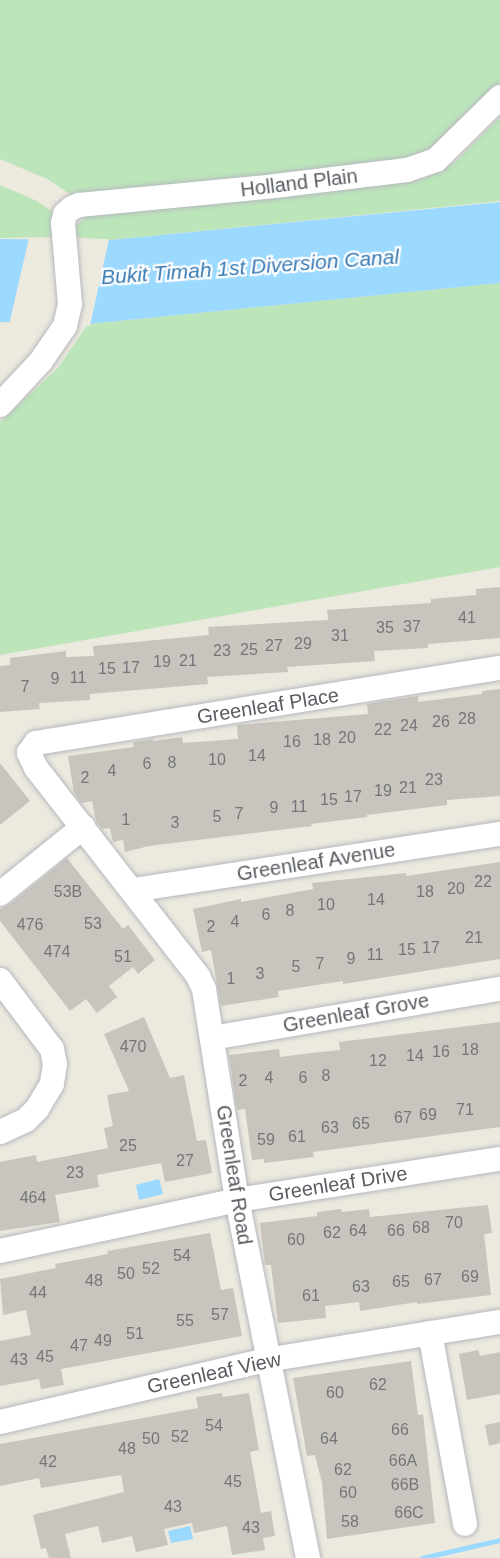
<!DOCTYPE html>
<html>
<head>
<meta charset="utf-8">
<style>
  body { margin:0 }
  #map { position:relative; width:500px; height:1558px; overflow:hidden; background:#ece9df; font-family:Helvetica,sans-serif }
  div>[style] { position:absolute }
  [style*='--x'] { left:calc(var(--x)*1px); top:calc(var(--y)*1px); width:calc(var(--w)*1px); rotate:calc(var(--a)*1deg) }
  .green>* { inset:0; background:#bce5ba }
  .water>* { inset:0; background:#9cd9ff }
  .pier>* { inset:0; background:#ece9df }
  .stream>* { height:4.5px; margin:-2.25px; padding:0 2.25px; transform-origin:2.25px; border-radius:2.25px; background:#9cd9ff }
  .building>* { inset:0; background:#c9c5be }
  .roads { filter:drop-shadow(0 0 2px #b5b8bd) drop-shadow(0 0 2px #b5b8bd) }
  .minor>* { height:24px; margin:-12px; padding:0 12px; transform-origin:12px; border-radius:12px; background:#fff }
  span { translate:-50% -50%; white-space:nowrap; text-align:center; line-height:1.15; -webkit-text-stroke:4.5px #fff; paint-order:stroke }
  .number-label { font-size:16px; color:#747678 }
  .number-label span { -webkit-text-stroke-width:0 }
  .street-label { font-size:20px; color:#585c61 }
  .water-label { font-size:21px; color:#387ab3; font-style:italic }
</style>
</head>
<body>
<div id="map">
  <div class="green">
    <div style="clip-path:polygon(0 0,500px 0,500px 85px,441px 145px,415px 161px,75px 197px,47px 179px,0 159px)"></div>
    <div style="clip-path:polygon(500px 117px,500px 201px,111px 240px,74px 237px,73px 227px,94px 211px,414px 181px,431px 176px,454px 163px)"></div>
    <div style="clip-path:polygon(0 185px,37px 201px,54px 213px,55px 237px,0 238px)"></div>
    <div style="clip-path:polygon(500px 283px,500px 567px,0 655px,0 422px,58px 368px,88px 324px)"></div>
  </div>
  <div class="water">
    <div style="clip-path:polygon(500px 202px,500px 283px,88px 324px,0 322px,0 239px,111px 240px)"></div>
    <div style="clip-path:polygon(159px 1179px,163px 1194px,139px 1200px,136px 1185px)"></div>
    <div style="clip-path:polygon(190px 1526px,193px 1539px,171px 1543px,168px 1531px)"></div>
  </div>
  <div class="pier">
    <div style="clip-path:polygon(29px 238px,109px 239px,90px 326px,9px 325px)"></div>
  </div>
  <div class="stream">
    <div style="--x:422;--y:1558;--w:80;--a:-13"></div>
  </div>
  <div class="building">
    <div style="clip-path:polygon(500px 587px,500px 638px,428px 644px,428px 648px,374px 651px,375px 661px,287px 667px,288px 672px,207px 677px,208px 684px,90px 694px,90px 700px,39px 703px,40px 709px,0 712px,0 666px,10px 665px,10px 658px,66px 651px,66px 657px,94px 656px,93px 646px,209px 635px,208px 627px,328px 620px,327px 610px,431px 603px,431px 599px,476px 595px,476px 589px)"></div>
    <div style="clip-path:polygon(500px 689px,500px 796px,447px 800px,447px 805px,367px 815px,367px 817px,311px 824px,312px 826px,149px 846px,125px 852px,123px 840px,113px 842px,110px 828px,102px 829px,96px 821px,92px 801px,81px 803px,74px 793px,68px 756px,134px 747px,133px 742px,153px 739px,153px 741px,182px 737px,183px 743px,238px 739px,237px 725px,368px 714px,367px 704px,418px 696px,418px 702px,482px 694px,482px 691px)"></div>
    <div style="clip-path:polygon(0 763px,30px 801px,0 825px)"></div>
    <div style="clip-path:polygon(67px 858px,123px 929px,128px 925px,155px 960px,138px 974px,133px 967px,109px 986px,117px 997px,97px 1013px,86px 999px,70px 1011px,0 921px,0 909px,9px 905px)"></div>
    <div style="clip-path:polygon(500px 862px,500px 959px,343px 984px,343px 981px,278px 991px,279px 997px,221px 1006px,211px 950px,202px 952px,193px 909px,241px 899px,241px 902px,313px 889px,312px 883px,406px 873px,406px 876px)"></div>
    <div style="clip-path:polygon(144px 1017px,170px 1078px,184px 1075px,197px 1141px,206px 1140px,212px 1173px,165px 1182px,161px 1163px,97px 1175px,99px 1187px,55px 1195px,60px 1222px,0 1231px,0 1162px,36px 1155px,37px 1162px,108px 1148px,104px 1128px,113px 1126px,107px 1095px,129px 1091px,104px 1034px)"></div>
    <div style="clip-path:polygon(500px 1022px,500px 1127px,313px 1152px,314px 1157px,264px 1163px,264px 1159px,252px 1160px,245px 1109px,237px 1110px,229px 1055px,279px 1049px,280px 1057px,311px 1053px,340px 1050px,339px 1042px)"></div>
    <div style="clip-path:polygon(488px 1205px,492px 1233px,484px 1234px,491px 1295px,417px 1304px,417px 1302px,360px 1311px,359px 1302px,325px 1306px,326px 1318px,278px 1323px,271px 1265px,265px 1265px,260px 1223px,317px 1216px,317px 1212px,341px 1209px,342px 1212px,369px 1209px,370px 1217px)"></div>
    <div style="clip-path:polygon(210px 1233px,221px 1290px,233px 1288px,242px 1336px,61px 1369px,64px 1385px,41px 1389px,39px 1379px,0 1386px,0 1341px,31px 1335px,26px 1310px,3px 1315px,0 1279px,56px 1268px,55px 1264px,108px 1254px,107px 1251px)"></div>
    <div style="clip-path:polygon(478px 1350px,480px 1356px,500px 1352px,500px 1394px,467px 1400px,459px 1354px)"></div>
    <div style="clip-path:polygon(411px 1361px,418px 1415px,423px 1414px,435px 1523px,327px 1539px,322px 1483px,315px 1455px,307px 1456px,293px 1378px)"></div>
    <div style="clip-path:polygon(222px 1393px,223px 1397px,249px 1393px,259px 1450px,250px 1452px,261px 1513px,271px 1511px,275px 1536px,263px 1538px,265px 1550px,232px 1555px,227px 1526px,194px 1533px,192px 1523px,164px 1529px,168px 1545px,136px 1552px,132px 1536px,102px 1543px,98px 1526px,65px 1534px,71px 1558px,49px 1558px,46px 1548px,41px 1549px,33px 1515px,124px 1492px,121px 1475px,41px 1488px,39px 1478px,0 1486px,0 1444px,198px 1408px,196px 1397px)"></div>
    <div style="clip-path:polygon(500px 1422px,500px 1443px,489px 1446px,485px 1425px)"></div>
  </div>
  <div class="roads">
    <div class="minor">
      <div style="--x:0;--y:405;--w:60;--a:-47"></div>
      <div style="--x:41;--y:361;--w:42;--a:-55.6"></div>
      <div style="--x:65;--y:326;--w:23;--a:-77"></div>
      <div style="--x:70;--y:304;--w:81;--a:-94.9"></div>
      <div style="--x:63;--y:223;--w:9;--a:-77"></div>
      <div style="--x:65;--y:214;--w:9;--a:-41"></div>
      <div style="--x:72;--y:208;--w:8;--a:-23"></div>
      <div style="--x:79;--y:205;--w:197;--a:-5.5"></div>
      <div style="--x:275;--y:186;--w:133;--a:-6.9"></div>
      <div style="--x:407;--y:170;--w:31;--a:-19"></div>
      <div style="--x:436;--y:160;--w:90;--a:-44.5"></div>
      <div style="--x:133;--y:890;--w:371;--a:-8.7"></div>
      <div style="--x:0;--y:894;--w:107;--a:-38.9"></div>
      <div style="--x:0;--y:980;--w:86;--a:53"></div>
      <div style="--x:52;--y:1049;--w:15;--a:79"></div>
      <div style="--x:55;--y:1064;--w:20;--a:99"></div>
      <div style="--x:52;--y:1084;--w:29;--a:121"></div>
      <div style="--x:37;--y:1109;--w:16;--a:135"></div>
      <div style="--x:26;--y:1120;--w:29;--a:155"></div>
      <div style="--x:212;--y:1038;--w:292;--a:-9.7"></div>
      <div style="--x:0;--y:1251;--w:242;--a:-12.1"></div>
      <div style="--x:237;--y:1200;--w:266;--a:-8.9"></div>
      <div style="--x:430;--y:1333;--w:194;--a:79.6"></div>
      <div style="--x:0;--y:1422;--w:274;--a:-13.1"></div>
      <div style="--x:267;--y:1360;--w:236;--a:-9.3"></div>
      <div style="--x:308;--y:1558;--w:365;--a:-101.2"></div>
      <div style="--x:237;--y:1200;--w:214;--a:-98.9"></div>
      <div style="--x:204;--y:989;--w:14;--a:-115"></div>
      <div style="--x:198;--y:976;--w:264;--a:-127.9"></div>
      <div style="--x:36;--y:768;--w:17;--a:-115"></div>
      <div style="--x:29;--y:753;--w:12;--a:-55"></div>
      <div style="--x:36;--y:743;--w:470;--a:-9.2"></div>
    </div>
  </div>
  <div class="number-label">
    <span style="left:467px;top:618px">41</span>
    <span style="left:412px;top:627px">37</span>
    <span style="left:385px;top:628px">35</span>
    <span style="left:340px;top:636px">31</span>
    <span style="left:303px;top:644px">29</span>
    <span style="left:274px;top:646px">27</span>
    <span style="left:249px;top:650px">25</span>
    <span style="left:222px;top:651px">23</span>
    <span style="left:188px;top:661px">21</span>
    <span style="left:162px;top:662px">19</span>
    <span style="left:131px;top:668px">17</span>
    <span style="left:107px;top:669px">15</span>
    <span style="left:78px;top:678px">11</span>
    <span style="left:55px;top:679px">9</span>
    <span style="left:25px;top:687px">7</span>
    <span style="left:467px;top:719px">28</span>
    <span style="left:441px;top:722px">26</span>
    <span style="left:409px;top:726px">24</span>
    <span style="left:383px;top:730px">22</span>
    <span style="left:347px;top:738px">20</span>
    <span style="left:322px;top:740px">18</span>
    <span style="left:292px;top:742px">16</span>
    <span style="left:257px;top:756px">14</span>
    <span style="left:217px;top:760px">10</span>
    <span style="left:172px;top:763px">8</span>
    <span style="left:147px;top:764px">6</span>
    <span style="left:112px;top:771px">4</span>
    <span style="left:85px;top:778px">2</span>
    <span style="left:434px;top:780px">23</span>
    <span style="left:408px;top:788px">21</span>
    <span style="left:383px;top:791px">19</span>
    <span style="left:353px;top:797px">17</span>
    <span style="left:329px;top:800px">15</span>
    <span style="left:299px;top:807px">11</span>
    <span style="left:274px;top:808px">9</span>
    <span style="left:239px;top:814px">7</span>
    <span style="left:217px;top:817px">5</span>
    <span style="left:126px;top:820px">1</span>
    <span style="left:175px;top:823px">3</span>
    <span style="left:483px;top:882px">22</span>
    <span style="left:456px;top:889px">20</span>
    <span style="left:68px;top:892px">53B</span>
    <span style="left:425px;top:892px">18</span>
    <span style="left:376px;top:900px">14</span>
    <span style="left:326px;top:905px">10</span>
    <span style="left:290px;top:911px">8</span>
    <span style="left:266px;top:915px">6</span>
    <span style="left:235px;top:922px">4</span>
    <span style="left:93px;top:924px">53</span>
    <span style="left:30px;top:925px">476</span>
    <span style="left:211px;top:927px">2</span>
    <span style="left:474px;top:938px">21</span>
    <span style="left:431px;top:948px">17</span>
    <span style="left:407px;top:950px">15</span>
    <span style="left:57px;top:952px">474</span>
    <span style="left:375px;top:955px">11</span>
    <span style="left:123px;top:957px">51</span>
    <span style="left:351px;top:959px">9</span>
    <span style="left:320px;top:964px">7</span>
    <span style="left:296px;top:967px">5</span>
    <span style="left:260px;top:974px">3</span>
    <span style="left:231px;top:979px">1</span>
    <span style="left:133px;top:1047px">470</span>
    <span style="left:470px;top:1050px">18</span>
    <span style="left:441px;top:1052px">16</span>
    <span style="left:415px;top:1056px">14</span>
    <span style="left:378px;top:1061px">12</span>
    <span style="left:326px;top:1076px">8</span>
    <span style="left:269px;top:1078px">4</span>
    <span style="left:303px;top:1078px">6</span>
    <span style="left:243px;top:1081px">2</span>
    <span style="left:465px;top:1110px">71</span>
    <span style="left:428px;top:1115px">69</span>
    <span style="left:403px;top:1118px">67</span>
    <span style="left:361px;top:1124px">65</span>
    <span style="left:330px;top:1128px">63</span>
    <span style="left:297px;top:1137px">61</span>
    <span style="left:266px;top:1140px">59</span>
    <span style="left:128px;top:1146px">25</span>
    <span style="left:185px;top:1161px">27</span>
    <span style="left:75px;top:1173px">23</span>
    <span style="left:33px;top:1198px">464</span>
    <span style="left:454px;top:1223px">70</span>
    <span style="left:421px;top:1228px">68</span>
    <span style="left:358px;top:1231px">64</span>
    <span style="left:396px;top:1231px">66</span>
    <span style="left:332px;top:1233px">62</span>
    <span style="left:296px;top:1240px">60</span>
    <span style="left:182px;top:1256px">54</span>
    <span style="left:151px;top:1269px">52</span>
    <span style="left:126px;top:1274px">50</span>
    <span style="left:470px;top:1277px">69</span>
    <span style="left:433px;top:1280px">67</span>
    <span style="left:94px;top:1281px">48</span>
    <span style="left:401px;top:1282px">65</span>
    <span style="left:361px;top:1287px">63</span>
    <span style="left:38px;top:1293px">44</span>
    <span style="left:311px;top:1296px">61</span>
    <span style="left:220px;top:1315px">57</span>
    <span style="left:185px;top:1321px">55</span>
    <span style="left:135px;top:1334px">51</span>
    <span style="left:103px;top:1341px">49</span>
    <span style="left:79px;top:1346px">47</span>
    <span style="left:45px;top:1357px">45</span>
    <span style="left:19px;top:1360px">43</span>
    <span style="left:378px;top:1385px">62</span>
    <span style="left:335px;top:1393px">60</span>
    <span style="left:214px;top:1426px">54</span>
    <span style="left:400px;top:1430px">66</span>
    <span style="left:180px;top:1437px">52</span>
    <span style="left:151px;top:1439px">50</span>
    <span style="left:329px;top:1439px">64</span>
    <span style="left:127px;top:1449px">48</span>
    <span style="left:403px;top:1461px">66A</span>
    <span style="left:48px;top:1462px">42</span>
    <span style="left:343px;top:1470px">62</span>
    <span style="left:233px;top:1482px">45</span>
    <span style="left:405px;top:1485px">66B</span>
    <span style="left:348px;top:1493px">60</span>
    <span style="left:173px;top:1507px">43</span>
    <span style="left:409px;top:1513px">66C</span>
    <span style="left:350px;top:1522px">58</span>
    <span style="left:251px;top:1528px">43</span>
  </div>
  <div class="street-label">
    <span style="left:299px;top:183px;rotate:-7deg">Holland Plain</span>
    <span style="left:268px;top:706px;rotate:-9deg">Greenleaf Place</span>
    <span style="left:316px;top:862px;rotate:-9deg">Greenleaf Avenue</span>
    <span style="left:356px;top:1013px;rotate:-10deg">Greenleaf Grove</span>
    <span style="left:234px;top:1175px;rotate:81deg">Greenleaf Road</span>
    <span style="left:338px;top:1184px;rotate:-9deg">Greenleaf Drive</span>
    <span style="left:214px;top:1373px;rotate:-12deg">Greenleaf View</span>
  </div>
  <div class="water-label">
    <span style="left:250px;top:267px;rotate:-4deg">Bukit Timah 1st Diversion Canal</span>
  </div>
</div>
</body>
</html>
